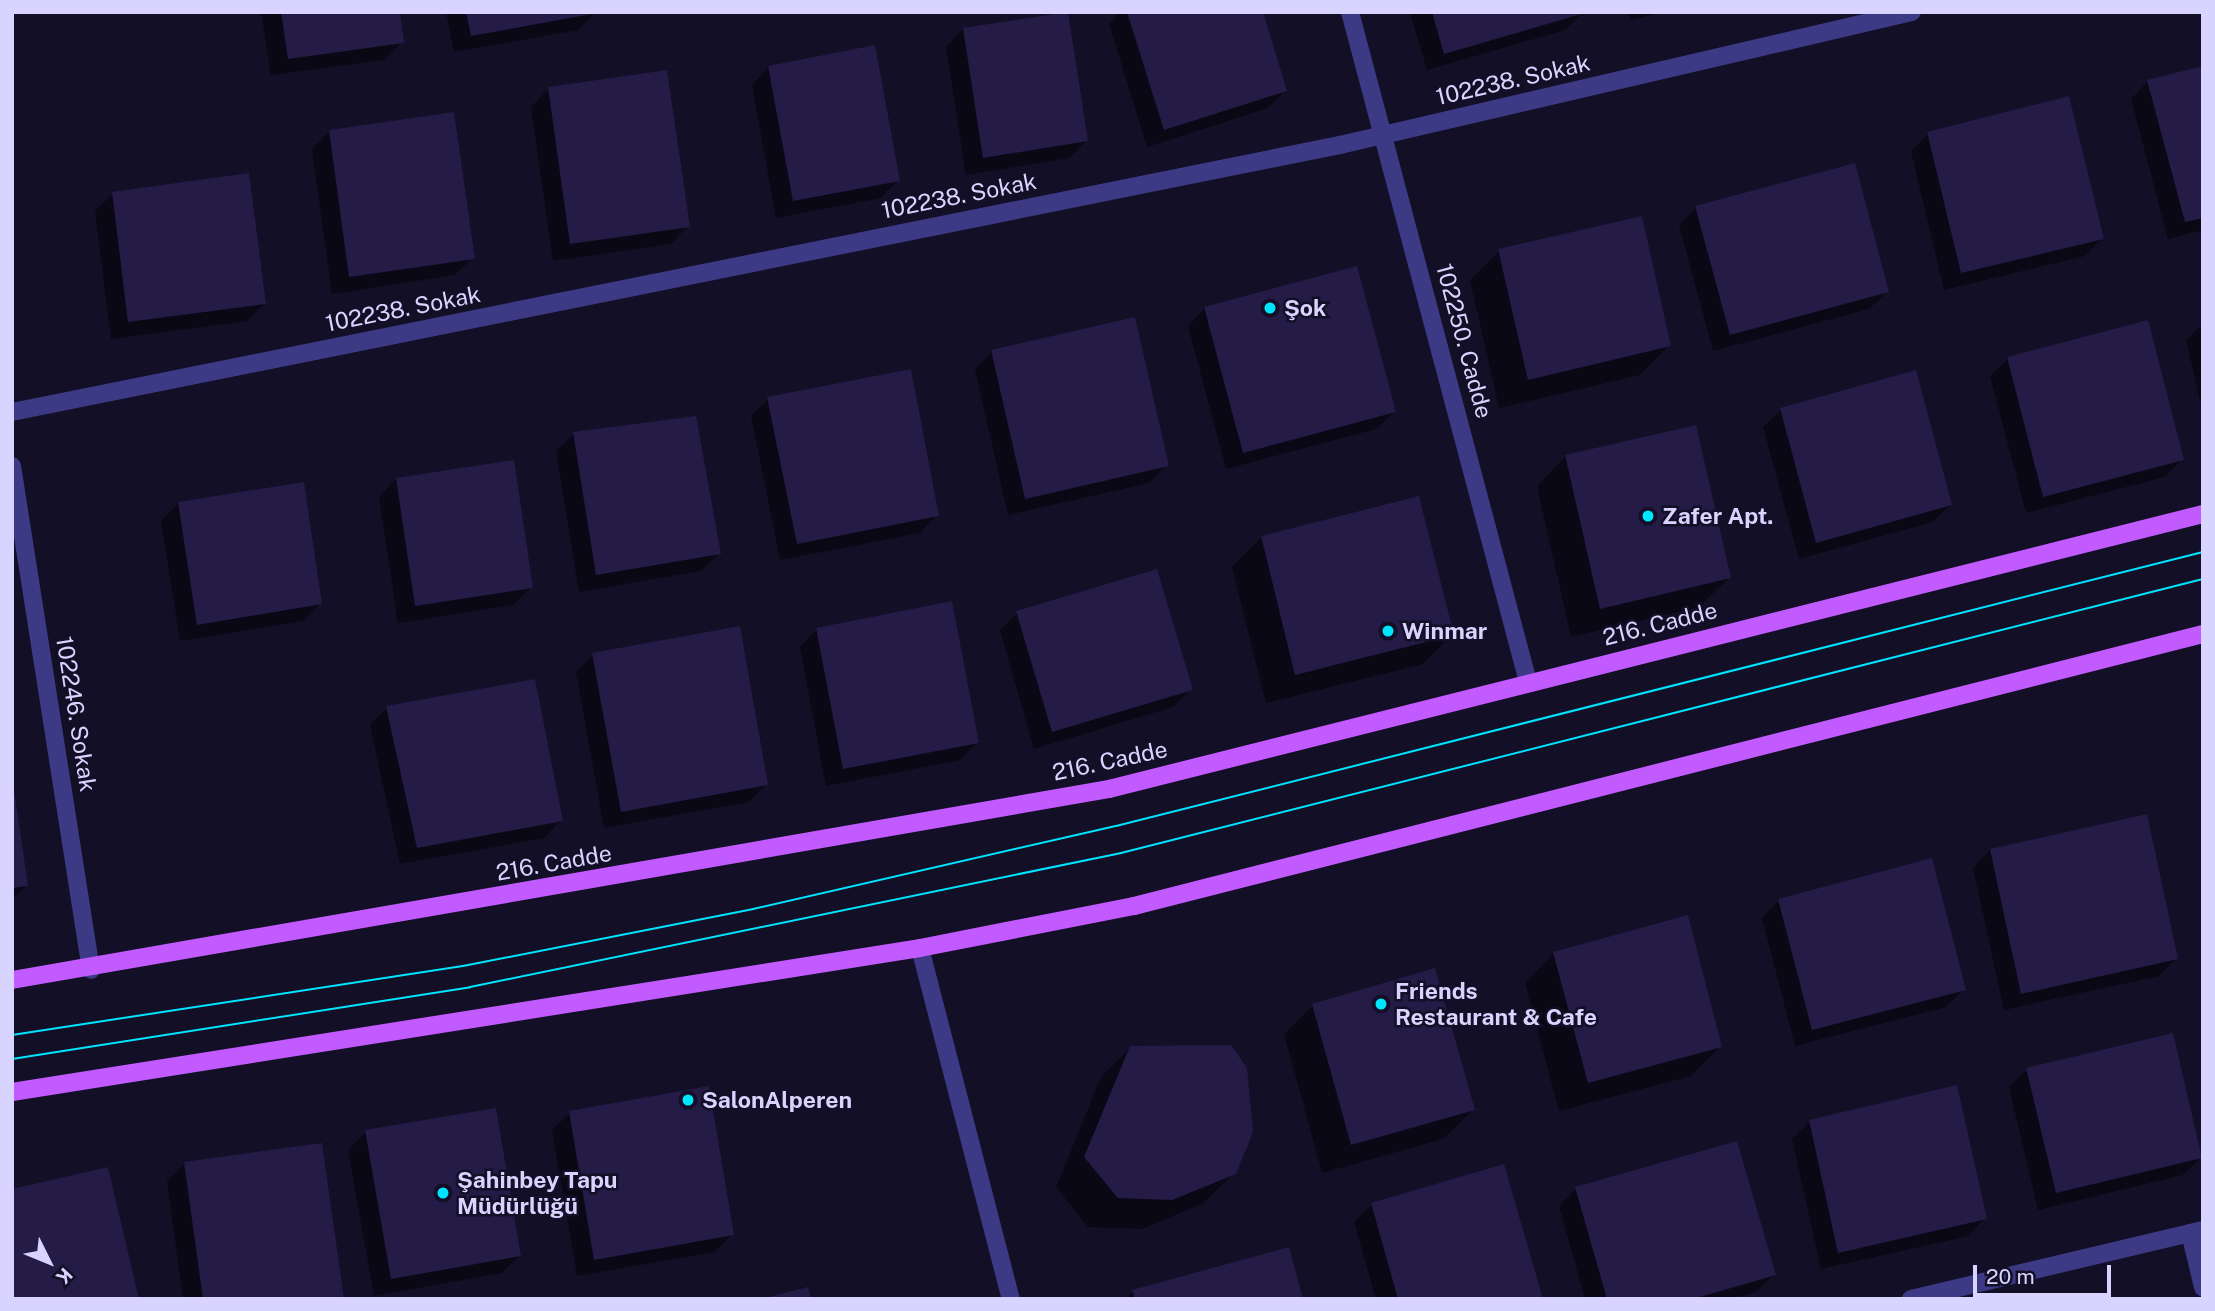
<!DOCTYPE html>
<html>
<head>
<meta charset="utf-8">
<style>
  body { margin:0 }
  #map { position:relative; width:2215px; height:1311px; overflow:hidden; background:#130f26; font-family:"Public Sans",sans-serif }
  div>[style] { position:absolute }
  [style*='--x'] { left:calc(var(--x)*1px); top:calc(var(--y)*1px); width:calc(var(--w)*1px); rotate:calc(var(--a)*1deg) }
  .shadow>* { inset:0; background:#0007 }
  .building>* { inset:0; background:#241b47 }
  .minor>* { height:18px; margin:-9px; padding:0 9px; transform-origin:9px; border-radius:9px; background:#3d3a85 }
  .tertiary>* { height:18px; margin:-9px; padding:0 9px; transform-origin:9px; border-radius:9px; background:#3d3a85 }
  .primary>* { height:18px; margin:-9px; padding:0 9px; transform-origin:9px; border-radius:9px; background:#c25bff }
  .tram>* { height:2px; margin:-1px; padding:0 1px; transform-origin:1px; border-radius:1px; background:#00e5ff }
  .dots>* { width:19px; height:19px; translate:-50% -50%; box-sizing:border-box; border:4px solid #130f26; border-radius:50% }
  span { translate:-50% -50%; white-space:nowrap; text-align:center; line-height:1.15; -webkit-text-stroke:5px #130f26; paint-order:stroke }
  .street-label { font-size:23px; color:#d9d4ff }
  .poi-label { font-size:23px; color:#d9d4ff; font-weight:700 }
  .left { translate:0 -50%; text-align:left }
  .frame { position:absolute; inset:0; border:14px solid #d9d4ff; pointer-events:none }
  .north { position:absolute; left:14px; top:1227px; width:70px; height:70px; -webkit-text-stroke:5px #130f26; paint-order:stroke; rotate:133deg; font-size:19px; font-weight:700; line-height:28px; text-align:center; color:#d9d4ff }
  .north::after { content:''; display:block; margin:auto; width:24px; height:32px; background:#d9d4ff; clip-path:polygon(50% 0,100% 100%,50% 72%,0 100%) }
  .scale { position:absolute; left:1973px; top:1265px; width:138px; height:32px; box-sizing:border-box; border:4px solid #d9d4ff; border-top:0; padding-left:9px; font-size:21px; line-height:24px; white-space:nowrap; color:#d9d4ff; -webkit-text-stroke:5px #130f26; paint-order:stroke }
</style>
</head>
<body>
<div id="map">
  <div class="shadow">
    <div style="clip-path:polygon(261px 12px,398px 12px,402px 42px,384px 60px,271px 75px)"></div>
    <div style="clip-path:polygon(446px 12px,595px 12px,578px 30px,454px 52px)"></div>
    <div style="clip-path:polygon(1121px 12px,1261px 12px,1285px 91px,1268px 108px,1147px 147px,1109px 24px)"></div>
    <div style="clip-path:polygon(1410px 12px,1582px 12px,1582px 13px,1565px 30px,1427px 70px)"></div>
    <div style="clip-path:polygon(1628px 12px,1662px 12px,1630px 20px)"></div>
    <div style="clip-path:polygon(963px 29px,1086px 141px,1069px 158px,966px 175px,946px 47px)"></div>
    <div style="clip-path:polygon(769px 67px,898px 180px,881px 198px,776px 218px,752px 85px)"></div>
    <div style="clip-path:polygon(2203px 68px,2203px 230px,2168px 239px,2131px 99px,2148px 81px)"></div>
    <div style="clip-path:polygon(548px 89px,688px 226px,671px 244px,553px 261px,531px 107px)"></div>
    <div style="clip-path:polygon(329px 132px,473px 258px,455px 275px,332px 294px,312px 149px)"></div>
    <div style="clip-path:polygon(1928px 134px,2102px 238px,2085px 256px,1944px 290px,1911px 151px)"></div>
    <div style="clip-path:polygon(113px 194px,265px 303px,247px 321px,111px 339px,95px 211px)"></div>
    <div style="clip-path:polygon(1696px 208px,1887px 292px,1869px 309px,1713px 351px,1679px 225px)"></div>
    <div style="clip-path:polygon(1499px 251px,1669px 346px,1640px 375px,1499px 408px,1470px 280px)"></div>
    <div style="clip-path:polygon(1205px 308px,1394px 412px,1376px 429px,1226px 469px,1188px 326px)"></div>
    <div style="clip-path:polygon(2203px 323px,2203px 414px,2186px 340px)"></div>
    <div style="clip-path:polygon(992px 352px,1167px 465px,1149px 483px,1008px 515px,975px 369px)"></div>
    <div style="clip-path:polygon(2008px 359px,2182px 459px,2165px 477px,2026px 513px,1990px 376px)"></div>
    <div style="clip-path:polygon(768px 399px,937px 515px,920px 533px,780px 560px,751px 416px)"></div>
    <div style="clip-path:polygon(1781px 410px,1950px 505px,1933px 522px,1799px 559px,1763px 427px)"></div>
    <div style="clip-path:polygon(574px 434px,719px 554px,701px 571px,579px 592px,556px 451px)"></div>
    <div style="clip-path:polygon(1566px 456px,1729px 578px,1699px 607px,1571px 637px,1537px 486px)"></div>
    <div style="clip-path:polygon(396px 479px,531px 587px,513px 605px,398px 623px,379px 497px)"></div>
    <div style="clip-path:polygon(178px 504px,320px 604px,303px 621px,180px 641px,161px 521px)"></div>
    <div style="clip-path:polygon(1262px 537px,1452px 634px,1423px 664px,1266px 703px,1232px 567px)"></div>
    <div style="clip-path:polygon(1017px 613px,1191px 689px,1173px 707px,1034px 749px,1000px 630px)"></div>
    <div style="clip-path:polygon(817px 629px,977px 743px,960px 760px,826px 786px,800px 647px)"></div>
    <div style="clip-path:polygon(593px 655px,766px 785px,749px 802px,604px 828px,576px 672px)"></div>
    <div style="clip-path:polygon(387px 708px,561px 820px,544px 838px,400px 864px,370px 725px)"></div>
    <div style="clip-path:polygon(12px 777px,26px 886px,12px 900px)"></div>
    <div style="clip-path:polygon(1990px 850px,2176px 959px,2159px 976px,2004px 1010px,1973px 868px)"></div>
    <div style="clip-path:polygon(1779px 900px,1964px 989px,1946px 1007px,1795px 1046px,1762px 918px)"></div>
    <div style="clip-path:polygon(1554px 953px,1720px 1047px,1691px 1076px,1559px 1111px,1525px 983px)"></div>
    <div style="clip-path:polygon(1313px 1005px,1473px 1110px,1443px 1139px,1322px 1173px,1284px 1034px)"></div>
    <div style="clip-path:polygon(1130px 1048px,1234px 1173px,1204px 1203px,1142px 1229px,1088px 1227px,1056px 1187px,1101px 1077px)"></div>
    <div style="clip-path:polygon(2027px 1070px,2201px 1157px,2183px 1175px,2038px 1210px,2009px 1087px)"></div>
    <div style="clip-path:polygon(570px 1113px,732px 1234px,715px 1252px,577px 1276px,552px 1130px)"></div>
    <div style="clip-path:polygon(1810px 1121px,1985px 1218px,1968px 1236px,1821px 1269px,1792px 1139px)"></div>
    <div style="clip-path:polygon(366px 1132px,519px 1256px,502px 1273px,374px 1296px,348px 1150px)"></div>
    <div style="clip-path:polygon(185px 1164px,342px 1299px,183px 1299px,167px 1181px)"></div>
    <div style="clip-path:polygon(1576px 1189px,1774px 1275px,1756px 1292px,1733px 1299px,1585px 1299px,1559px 1206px)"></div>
    <div style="clip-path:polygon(1372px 1205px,1541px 1299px,1376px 1299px,1354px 1222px)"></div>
    <div style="clip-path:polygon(1133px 1292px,1301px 1299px,1126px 1299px)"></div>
  </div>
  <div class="building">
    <div style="clip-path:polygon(281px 12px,400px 12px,404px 43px,288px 59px)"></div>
    <div style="clip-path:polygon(466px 12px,592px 12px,592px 14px,471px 36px)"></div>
    <div style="clip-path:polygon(1068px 12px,1088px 141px,983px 158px,963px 28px)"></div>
    <div style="clip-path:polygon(1127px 12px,1263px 12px,1287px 91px,1164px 130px)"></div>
    <div style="clip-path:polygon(1432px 12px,1585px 12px,1585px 13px,1444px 54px)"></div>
    <div style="clip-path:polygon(875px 45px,900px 181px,793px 201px,768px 66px)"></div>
    <div style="clip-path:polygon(2203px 66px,2203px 218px,2185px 222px,2147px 80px)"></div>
    <div style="clip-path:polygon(667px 70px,690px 227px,570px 244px,548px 87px)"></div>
    <div style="clip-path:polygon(2069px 96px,2104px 239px,1961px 273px,1927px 132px)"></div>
    <div style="clip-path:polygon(454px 112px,475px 259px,349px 277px,329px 130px)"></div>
    <div style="clip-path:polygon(1855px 163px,1889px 292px,1730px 335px,1695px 206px)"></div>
    <div style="clip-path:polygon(249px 173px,266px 304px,128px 322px,112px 192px)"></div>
    <div style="clip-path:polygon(1642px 216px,1671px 346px,1528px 380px,1498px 249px)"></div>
    <div style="clip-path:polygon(1357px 266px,1396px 412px,1243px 453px,1204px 307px)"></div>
    <div style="clip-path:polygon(1135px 317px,1169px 466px,1025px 499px,991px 350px)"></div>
    <div style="clip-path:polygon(2148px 320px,2184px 460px,2043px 497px,2007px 357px)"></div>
    <div style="clip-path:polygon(911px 369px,939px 516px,797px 544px,767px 397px)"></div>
    <div style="clip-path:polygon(1916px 370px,1952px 505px,1816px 543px,1780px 408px)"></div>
    <div style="clip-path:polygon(696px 416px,721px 554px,596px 575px,573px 432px)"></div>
    <div style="clip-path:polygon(1696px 425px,1731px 578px,1600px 609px,1565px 455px)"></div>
    <div style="clip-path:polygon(514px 460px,533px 588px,415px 606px,396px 478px)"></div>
    <div style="clip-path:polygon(304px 482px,322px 604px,197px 625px,178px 502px)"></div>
    <div style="clip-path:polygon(1419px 496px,1454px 635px,1295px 675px,1261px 536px)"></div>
    <div style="clip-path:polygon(1157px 569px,1193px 690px,1052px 732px,1016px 611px)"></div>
    <div style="clip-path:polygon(952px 601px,979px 743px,843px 769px,816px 628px)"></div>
    <div style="clip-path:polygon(740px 626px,768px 785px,621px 812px,592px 653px)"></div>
    <div style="clip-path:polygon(535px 679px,563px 821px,417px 848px,386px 706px)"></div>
    <div style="clip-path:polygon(12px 776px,28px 886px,12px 888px)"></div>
    <div style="clip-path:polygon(2147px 814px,2178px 959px,2021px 994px,1990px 849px)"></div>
    <div style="clip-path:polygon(1932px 858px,1966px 990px,1812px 1030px,1778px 899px)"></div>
    <div style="clip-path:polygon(1688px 915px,1722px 1047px,1588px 1083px,1553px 952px)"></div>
    <div style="clip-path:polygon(1435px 968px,1475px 1110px,1351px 1145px,1312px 1004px)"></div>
    <div style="clip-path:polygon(2173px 1033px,2202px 1158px,2056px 1193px,2026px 1068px)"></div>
    <div style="clip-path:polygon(1231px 1045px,1247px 1068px,1253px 1132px,1236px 1174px,1172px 1200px,1118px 1198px,1084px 1157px,1130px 1046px)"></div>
    <div style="clip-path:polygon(1957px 1085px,1987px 1219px,1838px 1253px,1809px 1120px)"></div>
    <div style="clip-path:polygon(709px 1086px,734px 1235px,594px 1260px,569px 1111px)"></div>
    <div style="clip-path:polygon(496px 1108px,521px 1256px,391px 1279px,365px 1130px)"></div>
    <div style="clip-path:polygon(1737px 1141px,1776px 1275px,1693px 1299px,1607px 1299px,1575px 1187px)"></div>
    <div style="clip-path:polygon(322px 1143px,344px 1299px,203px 1299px,184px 1162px)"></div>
    <div style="clip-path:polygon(1504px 1164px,1543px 1299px,1398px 1299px,1371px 1203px)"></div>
    <div style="clip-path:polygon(108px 1167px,139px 1299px,12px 1299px,12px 1189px)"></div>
    <div style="clip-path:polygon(1289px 1247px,1303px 1299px,1135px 1299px,1132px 1290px)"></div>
    <div style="clip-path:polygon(808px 1287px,811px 1299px,766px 1299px,765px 1298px)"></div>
  </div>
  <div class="minor">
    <div style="--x:1350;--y:12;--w:693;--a:75.12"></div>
    <div style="--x:12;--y:412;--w:1355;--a:-11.37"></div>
    <div style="--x:1340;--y:145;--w:587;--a:-13.09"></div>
    <div style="--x:12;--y:466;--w:510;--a:81.09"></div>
    <div style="--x:2190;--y:1233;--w:56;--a:76.5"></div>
    <div style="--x:1911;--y:1299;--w:300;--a:-13.3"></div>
  </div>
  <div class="tertiary">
    <div style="--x:920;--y:948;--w:363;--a:75.5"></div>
  </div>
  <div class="primary">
    <div style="--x:12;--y:980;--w:1114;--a:-9.88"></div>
    <div style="--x:1109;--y:789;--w:1128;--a:-14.11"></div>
    <div style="--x:12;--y:1092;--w:919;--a:-9.01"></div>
    <div style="--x:920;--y:948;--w:218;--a:-11.1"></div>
    <div style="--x:1134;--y:906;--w:1103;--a:-14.28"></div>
  </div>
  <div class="tram">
    <div style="--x:12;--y:1035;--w:456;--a:-8.7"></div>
    <div style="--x:463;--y:966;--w:296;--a:-11.1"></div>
    <div style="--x:753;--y:909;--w:372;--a:-12.9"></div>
    <div style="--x:1116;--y:826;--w:1121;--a:-14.15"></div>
    <div style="--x:12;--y:1059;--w:464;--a:-8.9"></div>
    <div style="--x:470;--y:987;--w:665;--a:-11.63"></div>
    <div style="--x:1121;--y:853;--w:1116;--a:-14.21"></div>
  </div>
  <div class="dots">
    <div style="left:1270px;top:308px;background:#00e5ff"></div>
    <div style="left:1648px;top:516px;background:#00e5ff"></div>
    <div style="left:1388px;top:631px;background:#00e5ff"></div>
    <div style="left:1381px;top:1004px;background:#00e5ff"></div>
    <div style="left:688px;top:1100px;background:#00e5ff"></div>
    <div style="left:443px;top:1193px;background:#00e5ff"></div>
  </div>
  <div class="street-label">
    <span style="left:1513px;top:80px;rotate:-13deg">102238. Sokak</span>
    <span style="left:959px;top:196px;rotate:-11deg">102238. Sokak</span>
    <span style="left:403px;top:309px;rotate:-11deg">102238. Sokak</span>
    <span style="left:1464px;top:341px;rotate:75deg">102250. Cadde</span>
    <span style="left:1660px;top:624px;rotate:-14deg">216. Cadde</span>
    <span style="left:76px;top:714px;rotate:81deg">102246. Sokak</span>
    <span style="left:1110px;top:761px;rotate:-12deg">216. Cadde</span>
    <span style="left:554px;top:863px;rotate:-10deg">216. Cadde</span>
  </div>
  <div class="poi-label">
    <span class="left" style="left:1284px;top:308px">Şok</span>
    <span class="left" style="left:1662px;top:516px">Zafer Apt.</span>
    <span class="left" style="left:1402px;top:631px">Winmar</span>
    <span class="left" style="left:1395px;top:1004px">Friends<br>Restaurant &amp; Cafe</span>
    <span class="left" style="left:702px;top:1100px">SalonAlperen</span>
    <span class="left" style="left:457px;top:1193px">Şahinbey Tapu<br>Müdürlüğü</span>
  </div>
  <div class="frame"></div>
  <div class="north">K</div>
  <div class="scale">20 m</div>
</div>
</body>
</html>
